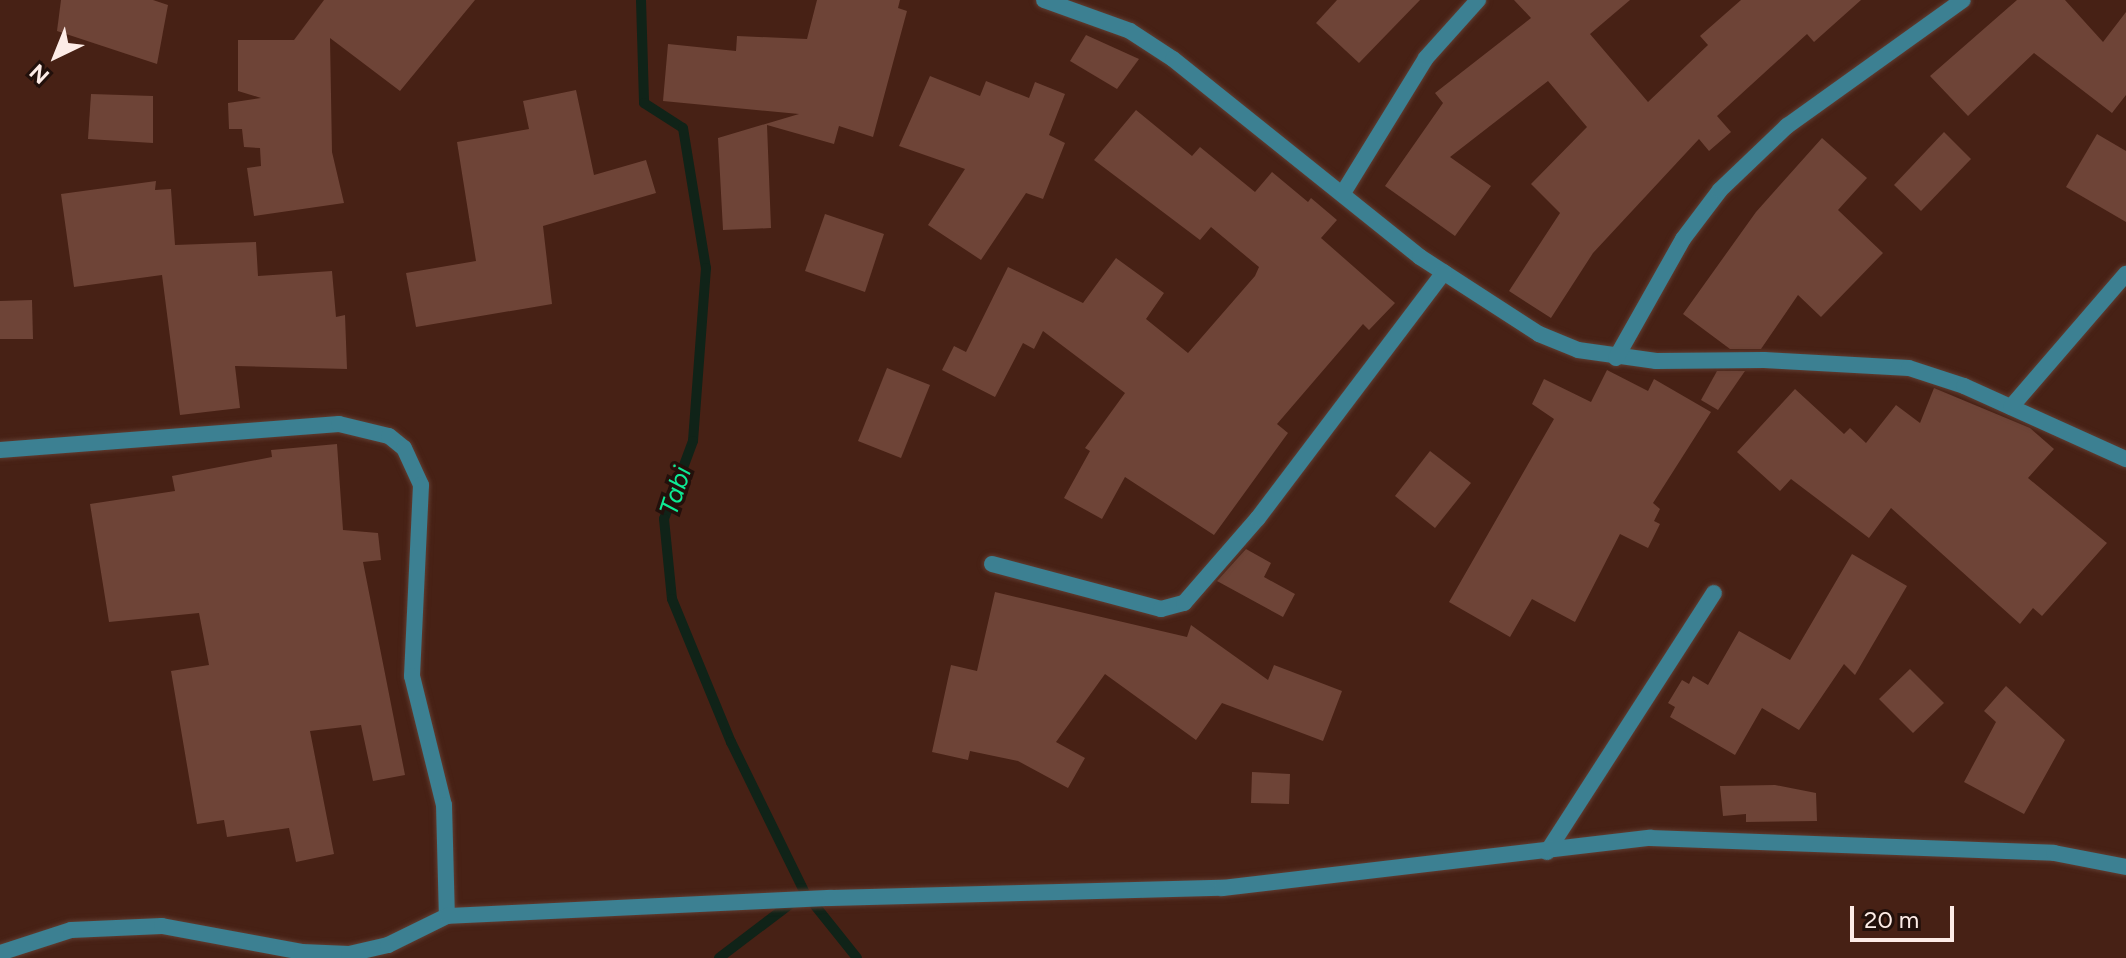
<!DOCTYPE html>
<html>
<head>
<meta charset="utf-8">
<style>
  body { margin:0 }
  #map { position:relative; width:2126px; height:958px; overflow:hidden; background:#472115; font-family:Figtree,sans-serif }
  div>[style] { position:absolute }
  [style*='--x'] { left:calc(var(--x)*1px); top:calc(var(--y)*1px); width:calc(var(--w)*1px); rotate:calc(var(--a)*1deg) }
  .stream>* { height:10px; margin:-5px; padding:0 5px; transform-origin:5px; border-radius:5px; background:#102318 }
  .building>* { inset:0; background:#6e4437 }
  .roads { filter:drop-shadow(0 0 2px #603d32) drop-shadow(0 0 2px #603d32) }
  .street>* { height:16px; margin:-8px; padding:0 8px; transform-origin:8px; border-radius:8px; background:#3c8092 }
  span { translate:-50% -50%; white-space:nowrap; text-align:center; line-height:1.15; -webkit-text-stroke:7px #22100b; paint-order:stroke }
  .water-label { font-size:26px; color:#0deb94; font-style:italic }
  .north { position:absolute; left:16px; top:16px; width:80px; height:80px; -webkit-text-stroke:6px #22100b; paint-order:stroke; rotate:223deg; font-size:22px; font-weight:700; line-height:32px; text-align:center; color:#fdece7 }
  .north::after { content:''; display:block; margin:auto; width:28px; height:36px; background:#fdece7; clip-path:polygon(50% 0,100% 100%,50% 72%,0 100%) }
  .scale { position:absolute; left:1850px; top:906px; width:104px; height:36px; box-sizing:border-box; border:4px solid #fdece7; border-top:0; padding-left:10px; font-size:24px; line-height:28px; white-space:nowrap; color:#fdece7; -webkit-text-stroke:6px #22100b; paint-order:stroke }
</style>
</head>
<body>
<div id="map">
  <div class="stream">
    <div style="--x:641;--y:0;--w:103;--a:88.3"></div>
    <div style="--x:644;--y:103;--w:46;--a:32.7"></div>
    <div style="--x:683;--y:128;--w:142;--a:80.7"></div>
    <div style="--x:706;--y:268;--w:173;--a:94.3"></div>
    <div style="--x:693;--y:441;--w:83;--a:110.4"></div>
    <div style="--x:664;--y:519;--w:80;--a:84.3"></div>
    <div style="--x:672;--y:599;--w:155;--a:67.6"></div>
    <div style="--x:731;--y:742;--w:168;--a:63.9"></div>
    <div style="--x:805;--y:893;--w:83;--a:51.3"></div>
    <div style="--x:719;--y:958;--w:94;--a:-37.2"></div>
  </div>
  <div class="building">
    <div style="clip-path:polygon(61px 0,153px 0,168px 5px,157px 64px,57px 31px)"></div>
    <div style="clip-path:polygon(324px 0,475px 0,400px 91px,330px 38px,332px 152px,344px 203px,254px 216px,247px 168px,261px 166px,260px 148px,244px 147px,242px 129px,229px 129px,228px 103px,261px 98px,238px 91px,238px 40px,294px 40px)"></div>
    <div style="clip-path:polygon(817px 0,900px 0,898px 8px,907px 11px,873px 137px,839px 126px,834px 144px,767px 125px,771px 228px,723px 230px,718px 138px,799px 114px,663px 101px,668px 44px,736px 51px,737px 36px,807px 39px)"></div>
    <div style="clip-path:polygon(1337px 0,1420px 0,1359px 63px,1316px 23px)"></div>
    <div style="clip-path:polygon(1514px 0,1630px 0,1590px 34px,1648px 102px,1708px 45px,1700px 36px,1741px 0,1861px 0,1814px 42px,1807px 34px,1717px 116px,1731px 132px,1709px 151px,1699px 139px,1593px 253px,1551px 318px,1509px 291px,1560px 213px,1531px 184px,1587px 127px,1548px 81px,1450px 157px,1491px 186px,1455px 236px,1385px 186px,1443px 103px,1435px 93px,1531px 18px)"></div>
    <div style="clip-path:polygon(2017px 0,2065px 0,2103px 42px,2126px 12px,2126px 95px,2112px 113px,2034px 53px,1968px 116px,1930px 76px)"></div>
    <div style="clip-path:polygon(1086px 35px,1139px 59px,1117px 89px,1070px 61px)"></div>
    <div style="clip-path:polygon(930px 76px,980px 96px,986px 81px,1029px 98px,1035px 82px,1065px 94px,1049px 135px,1065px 143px,1043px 199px,1026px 193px,981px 260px,928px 225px,965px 169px,899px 146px)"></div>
    <div style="clip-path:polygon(576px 90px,594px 175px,646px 160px,656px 193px,543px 226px,552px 304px,416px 327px,406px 273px,476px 261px,457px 142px,529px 129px,523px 101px)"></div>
    <div style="clip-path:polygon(91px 94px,153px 96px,153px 143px,88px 139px)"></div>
    <div style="clip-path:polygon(1136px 110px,1192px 156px,1200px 147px,1255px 192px,1272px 172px,1308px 202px,1311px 198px,1337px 220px,1321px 238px,1395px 303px,1369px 330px,1363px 324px,1277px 424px,1288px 433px,1214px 535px,1125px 477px,1102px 519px,1064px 498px,1090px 451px,1085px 448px,1125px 393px,1043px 331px,1034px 349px,1023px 343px,995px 397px,942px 370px,954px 346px,966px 352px,1008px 267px,1083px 303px,1116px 258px,1164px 293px,1146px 319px,1188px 353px,1255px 276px,1259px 267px,1211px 227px,1200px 240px,1094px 160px)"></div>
    <div style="clip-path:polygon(1944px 132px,1971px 159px,1921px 211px,1894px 185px)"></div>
    <div style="clip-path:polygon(2097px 134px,2126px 151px,2126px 222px,2066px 187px)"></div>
    <div style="clip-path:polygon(1822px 138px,1867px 178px,1838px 210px,1883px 253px,1821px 317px,1798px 295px,1761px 349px,1730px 349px,1683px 314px,1756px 212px)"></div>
    <div style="clip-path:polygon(156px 181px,155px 190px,171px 189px,175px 245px,256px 242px,258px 276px,332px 271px,336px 317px,345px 315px,347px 369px,235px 366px,240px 408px,180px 415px,162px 275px,74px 287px,61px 194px)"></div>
    <div style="clip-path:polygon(825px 214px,884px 234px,865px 292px,805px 271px)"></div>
    <div style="clip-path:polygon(32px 300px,33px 339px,0 339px,0 301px)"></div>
    <div style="clip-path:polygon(887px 368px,930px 385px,901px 458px,858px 441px)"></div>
    <div style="clip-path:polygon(1607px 370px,1648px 391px,1654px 379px,1711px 412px,1653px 503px,1660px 509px,1654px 521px,1660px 524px,1648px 548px,1620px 534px,1575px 622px,1532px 599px,1510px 637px,1449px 602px,1554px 419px,1532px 404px,1544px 379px,1591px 402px)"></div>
    <div style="clip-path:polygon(1717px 371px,1745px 371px,1718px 410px,1701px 400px)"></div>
    <div style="clip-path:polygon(1934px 388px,2030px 428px,2054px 449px,2028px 478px,2107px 543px,2042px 616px,2033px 608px,2020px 624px,1891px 508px,1869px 538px,1791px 479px,1780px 491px,1737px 452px,1795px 389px,1844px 434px,1850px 428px,1866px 443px,1896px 405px,1920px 423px)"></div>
    <div style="clip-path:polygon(337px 444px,343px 530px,378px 533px,381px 560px,363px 562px,405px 775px,373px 781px,361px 725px,310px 731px,334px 854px,296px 862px,289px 828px,227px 837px,224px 820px,197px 824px,171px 671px,209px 665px,199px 613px,109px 622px,90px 504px,175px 491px,172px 476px,272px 457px,271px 450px)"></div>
    <div style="clip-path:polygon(1430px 451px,1471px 483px,1435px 528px,1395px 496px)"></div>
    <div style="clip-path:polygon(1246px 549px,1271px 563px,1264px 577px,1295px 594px,1283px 617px,1217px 581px)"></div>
    <div style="clip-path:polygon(1852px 554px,1907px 586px,1855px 675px,1844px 664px,1799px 730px,1762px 708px,1735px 755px,1670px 717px,1675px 707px,1668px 703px,1682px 680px,1689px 684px,1693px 676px,1708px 685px,1739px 631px,1790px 660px)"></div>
    <div style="clip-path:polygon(995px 592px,1187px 637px,1191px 625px,1268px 680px,1274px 665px,1342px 691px,1323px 741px,1222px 703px,1196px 740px,1105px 674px,1056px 742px,1085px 758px,1068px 788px,1018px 761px,970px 751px,968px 760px,932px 752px,951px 665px,977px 671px)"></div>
    <div style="clip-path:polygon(1910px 669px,1944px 703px,1913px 733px,1879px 699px)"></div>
    <div style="clip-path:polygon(2006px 686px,2065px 740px,2024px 814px,1964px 782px,1996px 722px,1984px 711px)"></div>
    <div style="clip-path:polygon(1252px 772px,1290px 774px,1289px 804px,1251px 803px)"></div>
    <div style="clip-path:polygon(1775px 785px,1816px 793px,1817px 821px,1746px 822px,1746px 814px,1723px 816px,1720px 786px)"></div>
  </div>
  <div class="roads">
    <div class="street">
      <div style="--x:1044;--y:0;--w:91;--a:19.8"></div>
      <div style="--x:1130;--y:31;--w:51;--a:33.1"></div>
      <div style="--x:1173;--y:59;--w:317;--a:38.7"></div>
      <div style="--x:1420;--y:257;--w:142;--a:32.9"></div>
      <div style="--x:1539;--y:334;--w:42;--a:22.3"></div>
      <div style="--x:1578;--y:350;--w:79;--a:8"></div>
      <div style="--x:1656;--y:361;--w:108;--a:-0.5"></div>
      <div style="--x:1764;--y:360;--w:145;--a:3.2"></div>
      <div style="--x:1909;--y:368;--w:58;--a:18.1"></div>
      <div style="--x:1964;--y:386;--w:178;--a:24.3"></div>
      <div style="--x:1343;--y:193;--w:158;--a:-58.4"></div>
      <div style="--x:1426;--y:58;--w:78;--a:-48.1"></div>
      <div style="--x:1616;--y:358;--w:137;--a:-60.6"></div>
      <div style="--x:1683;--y:239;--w:61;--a:-52.9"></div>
      <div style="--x:1720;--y:190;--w:93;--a:-43.7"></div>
      <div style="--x:1787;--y:126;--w:216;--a:-35.6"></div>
      <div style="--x:2011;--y:407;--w:176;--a:-49.2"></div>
      <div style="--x:0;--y:450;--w:340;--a:-4.4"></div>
      <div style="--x:339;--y:424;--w:51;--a:13.5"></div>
      <div style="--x:389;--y:436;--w:19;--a:39"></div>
      <div style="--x:404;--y:448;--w:41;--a:65.3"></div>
      <div style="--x:421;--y:485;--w:191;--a:92.7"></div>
      <div style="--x:412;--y:676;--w:133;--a:76.1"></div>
      <div style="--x:444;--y:805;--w:111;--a:88.5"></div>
      <div style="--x:992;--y:564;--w:175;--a:14.9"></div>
      <div style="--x:1161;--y:609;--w:24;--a:-15"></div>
      <div style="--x:1184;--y:603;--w:113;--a:-49"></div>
      <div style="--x:1258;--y:518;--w:308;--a:-52.9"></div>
      <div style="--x:1547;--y:852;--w:308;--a:-57.2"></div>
      <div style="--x:0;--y:953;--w:75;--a:-17.9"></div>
      <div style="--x:71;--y:930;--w:91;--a:-2.5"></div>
      <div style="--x:162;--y:926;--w:142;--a:10.5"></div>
      <div style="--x:302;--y:952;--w:47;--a:2.4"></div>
      <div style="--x:349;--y:954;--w:40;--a:-13"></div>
      <div style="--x:388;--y:945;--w:66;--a:-26.2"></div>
      <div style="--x:447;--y:916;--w:383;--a:-2.7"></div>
      <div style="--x:830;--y:898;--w:392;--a:-1.5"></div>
      <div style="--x:1222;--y:888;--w:431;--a:-6.7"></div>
      <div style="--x:1650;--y:838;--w:404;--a:2.1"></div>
      <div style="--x:2054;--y:853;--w:73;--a:11"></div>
    </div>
  </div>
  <div class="water-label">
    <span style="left:676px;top:491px;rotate:-72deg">Tabi</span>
  </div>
  <div class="north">N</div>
  <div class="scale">20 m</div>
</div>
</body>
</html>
